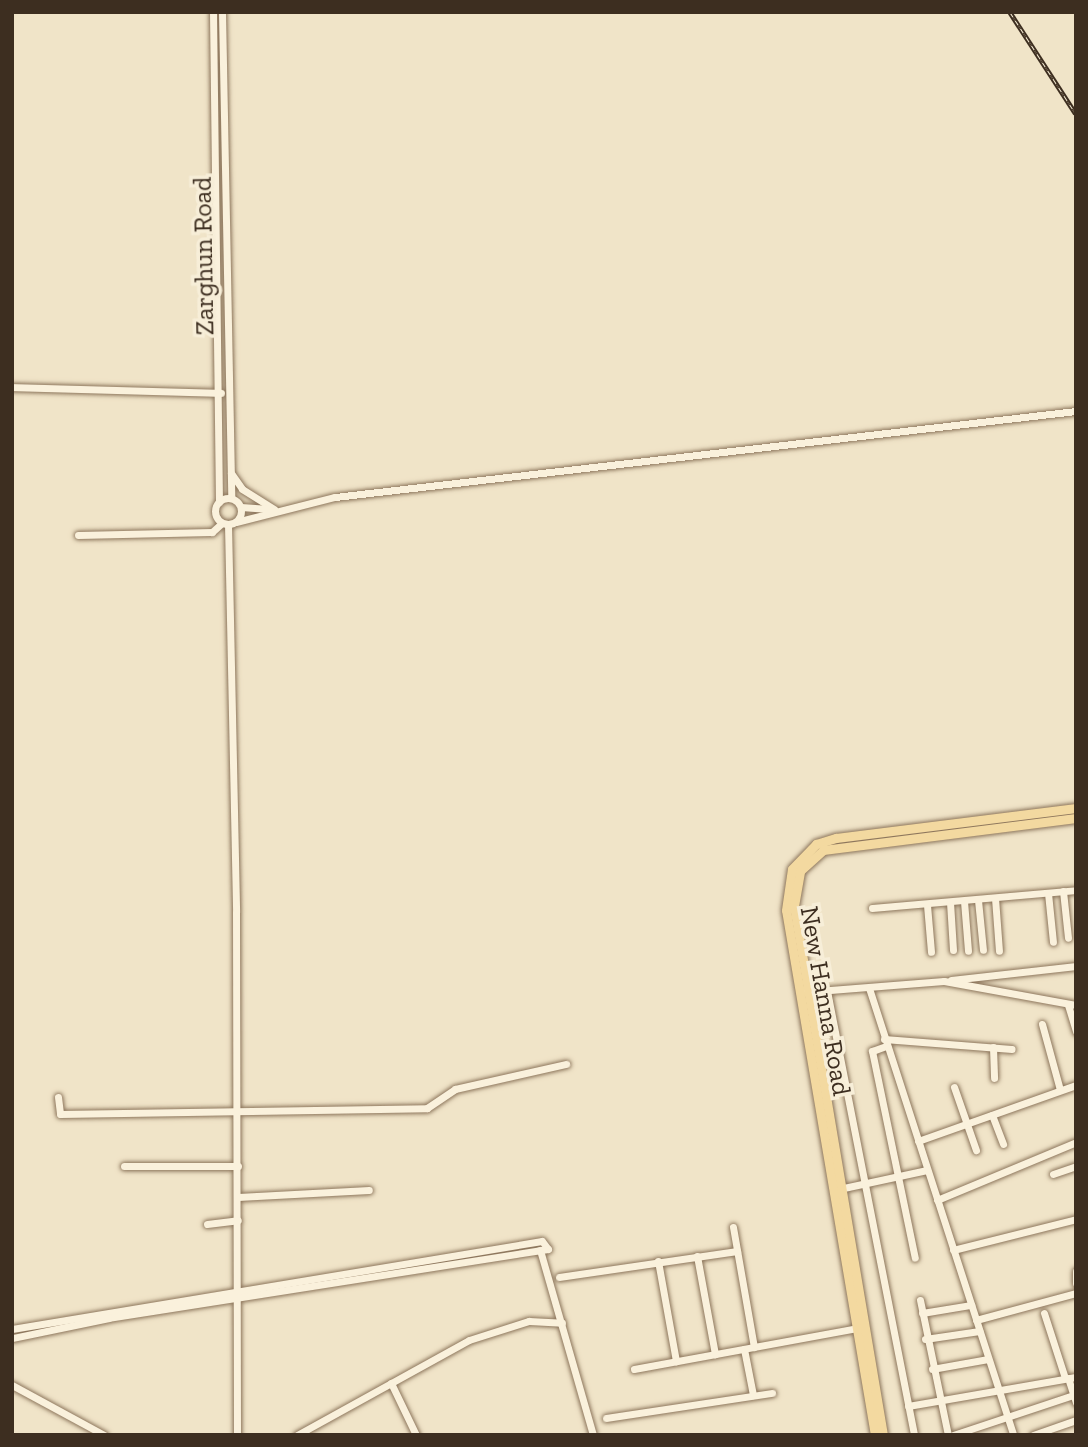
<!DOCTYPE html>
<html>
<head>
<meta charset="utf-8">
<style>
  body { margin:0 }
  #map { position:relative; width:1088px; height:1447px; overflow:hidden; background:#f0e4c8; font-family:"Zilla Slab",serif }
  div>[style] { position:absolute }
  [style*='--x'] { left:calc(var(--x)*1px); top:calc(var(--y)*1px); width:calc(var(--w)*1px); rotate:calc(var(--a)*1deg) }
  .roads { filter:drop-shadow(0 0 2px #8d765c) drop-shadow(0 0 2px #8d765c) }
  .minor>* { height:7px; margin:-3.5px; padding:0 3.5px; transform-origin:3.5px; border-radius:3.5px; background:#faf1dc }
  .minor>.ring { margin:-3.5px; padding:0; box-sizing:content-box; background:none; border:7px solid #faf1dc; border-radius:50% }
  .major>* { height:9px; margin:-4.5px; padding:0 4.5px; transform-origin:4.5px; border-radius:4.5px; background:#f3d9a0 }
  .rail>* { height:4.5px; margin-top:-2.25px; transform-origin:0; background:repeating-linear-gradient(90deg,#f7eed8 0 5px,#3d2e20 0 10px); box-sizing:border-box; border-block:2px solid #3d2e20 }
  span { translate:-50% -50%; white-space:nowrap; text-align:center; line-height:1.15; -webkit-text-stroke:7px #f7eed8; paint-order:stroke }
  .street-label { font-size:26px; color:#3d2e20 }
  .frame { position:absolute; inset:0; border:14px solid #3d2e20; pointer-events:none }
</style>
</head>
<body>
<div id="map">
  <div class="roads">
    <div class="minor">
      <div style="--x:213;--y:12;--w:490;--a:89.3"></div>
      <div style="--x:222;--y:12;--w:486;--a:88.9"></div>
      <div style="--x:12;--y:387;--w:209;--a:1.6"></div>
      <div style="--x:231;--y:473;--w:19;--a:55"></div>
      <div style="--x:242;--y:489;--w:38;--a:32"></div>
      <div class="ring" style="left:215px;top:498px;width:19px;height:19px"></div>
      <div style="--x:241;--y:507;--w:31;--a:4"></div>
      <div style="--x:236;--y:522;--w:102;--a:-14.2"></div>
      <div style="--x:335;--y:497;--w:746;--a:-6.62"></div>
      <div style="--x:228;--y:524;--w:388;--a:88.8"></div>
      <div style="--x:236;--y:912;--w:523;--a:89.89"></div>
      <div style="--x:78;--y:535;--w:134;--a:-1.3"></div>
      <div style="--x:212;--y:532;--w:13;--a:-42"></div>
      <div style="--x:1063;--y:891;--w:47;--a:83.9"></div>
      <div style="--x:1048;--y:893;--w:49;--a:84.2"></div>
      <div style="--x:995;--y:898;--w:53;--a:85.7"></div>
      <div style="--x:978;--y:900;--w:50;--a:84.3"></div>
      <div style="--x:964;--y:901;--w:50;--a:85.4"></div>
      <div style="--x:950;--y:902;--w:48;--a:86.4"></div>
      <div style="--x:927;--y:905;--w:47;--a:85.1"></div>
      <div style="--x:872;--y:908;--w:205;--a:-5"></div>
      <div style="--x:951;--y:980;--w:126;--a:-6.4"></div>
      <div style="--x:869;--y:988;--w:470;--a:72.1"></div>
      <div style="--x:827;--y:991;--w:452;--a:78.9"></div>
      <div style="--x:805;--y:992;--w:139;--a:-4.5"></div>
      <div style="--x:944;--y:981;--w:134;--a:10.3"></div>
      <div style="--x:1068;--y:1005;--w:28;--a:73"></div>
      <div style="--x:1042;--y:1024;--w:68;--a:74.7"></div>
      <div style="--x:884;--y:1039;--w:128;--a:4.5"></div>
      <div style="--x:886;--y:1046;--w:15;--a:160"></div>
      <div style="--x:872;--y:1051;--w:211;--a:78.3"></div>
      <div style="--x:993;--y:1047;--w:31;--a:88"></div>
      <div style="--x:954;--y:1087;--w:67;--a:70.8"></div>
      <div style="--x:58;--y:1097;--w:17;--a:83"></div>
      <div style="--x:60;--y:1114;--w:367;--a:-0.9"></div>
      <div style="--x:427;--y:1108;--w:34;--a:-34"></div>
      <div style="--x:455;--y:1089;--w:114;--a:-12.7"></div>
      <div style="--x:992;--y:1115;--w:31;--a:69"></div>
      <div style="--x:918;--y:1141;--w:168;--a:-19.5"></div>
      <div style="--x:124;--y:1166;--w:114;--a:0"></div>
      <div style="--x:1053;--y:1174;--w:24;--a:-19"></div>
      <div style="--x:839;--y:1189;--w:90;--a:-12.2"></div>
      <div style="--x:238;--y:1197;--w:131;--a:-3.1"></div>
      <div style="--x:937;--y:1200;--w:151;--a:-22.6"></div>
      <div style="--x:207;--y:1224;--w:31;--a:-7"></div>
      <div style="--x:733;--y:1227;--w:122;--a:80.1"></div>
      <div style="--x:540;--y:1250;--w:192;--a:74"></div>
      <div style="--x:953;--y:1250;--w:127;--a:-14.1"></div>
      <div style="--x:697;--y:1256;--w:100;--a:79.6"></div>
      <div style="--x:658;--y:1261;--w:102;--a:79.8"></div>
      <div style="--x:1076;--y:1271;--w:12;--a:90"></div>
      <div style="--x:559;--y:1277;--w:180;--a:-8.3"></div>
      <div style="--x:920;--y:1300;--w:138;--a:78.3"></div>
      <div style="--x:922;--y:1313;--w:50;--a:-9.3"></div>
      <div style="--x:1044;--y:1313;--w:68;--a:72.1"></div>
      <div style="--x:976;--y:1320;--w:104;--a:-15.1"></div>
      <div style="--x:12;--y:1329;--w:537;--a:-9.43"></div>
      <div style="--x:542;--y:1241;--w:10;--a:53"></div>
      <div style="--x:548;--y:1249;--w:444;--a:171.1"></div>
      <div style="--x:109;--y:1318;--w:99;--a:168.3"></div>
      <div style="--x:925;--y:1339;--w:55;--a:-8.4"></div>
      <div style="--x:744;--y:1349;--w:47;--a:78.9"></div>
      <div style="--x:634;--y:1369;--w:228;--a:-10.4"></div>
      <div style="--x:932;--y:1369;--w:57;--a:-10.1"></div>
      <div style="--x:1068;--y:1378;--w:26;--a:72"></div>
      <div style="--x:391;--y:1383;--w:58;--a:64.3"></div>
      <div style="--x:12;--y:1385;--w:105;--a:28.5"></div>
      <div style="--x:908;--y:1406;--w:170;--a:-9.8"></div>
      <div style="--x:606;--y:1418;--w:168;--a:-8.6"></div>
      <div style="--x:297;--y:1435;--w:196;--a:-28.9"></div>
      <div style="--x:469;--y:1340;--w:63;--a:-17.6"></div>
      <div style="--x:529;--y:1321;--w:33;--a:3"></div>
      <div style="--x:953;--y:1435;--w:126;--a:-18.4"></div>
      <div style="--x:1033;--y:1435;--w:46;--a:-19.2"></div>
    </div>
    <div class="major">
      <div style="--x:875;--y:1435;--w:532;--a:-99.62"></div>
      <div style="--x:786;--y:910;--w:41;--a:-81.7"></div>
      <div style="--x:792;--y:869;--w:35;--a:-46"></div>
      <div style="--x:816;--y:844;--w:21;--a:-17"></div>
      <div style="--x:836;--y:838;--w:242;--a:-7.1"></div>
      <div style="--x:883;--y:1435;--w:536;--a:-99.55"></div>
      <div style="--x:794;--y:906;--w:36;--a:-80"></div>
      <div style="--x:800;--y:871;--w:31;--a:-42"></div>
      <div style="--x:823;--y:850;--w:255;--a:-7.2"></div>
    </div>
  </div>
  <div class="rail">
    <div style="--x:1010;--y:12;--w:121;--a:57.1"></div>
  </div>
  <div class="street-label">
    <span style="left:204px;top:256px;rotate:-91deg">Zarghun Road</span>
    <span style="left:825px;top:1001px;rotate:80deg">New Hanna Road</span>
  </div>
  <div class="frame"></div>
</div>
</body>
</html>
